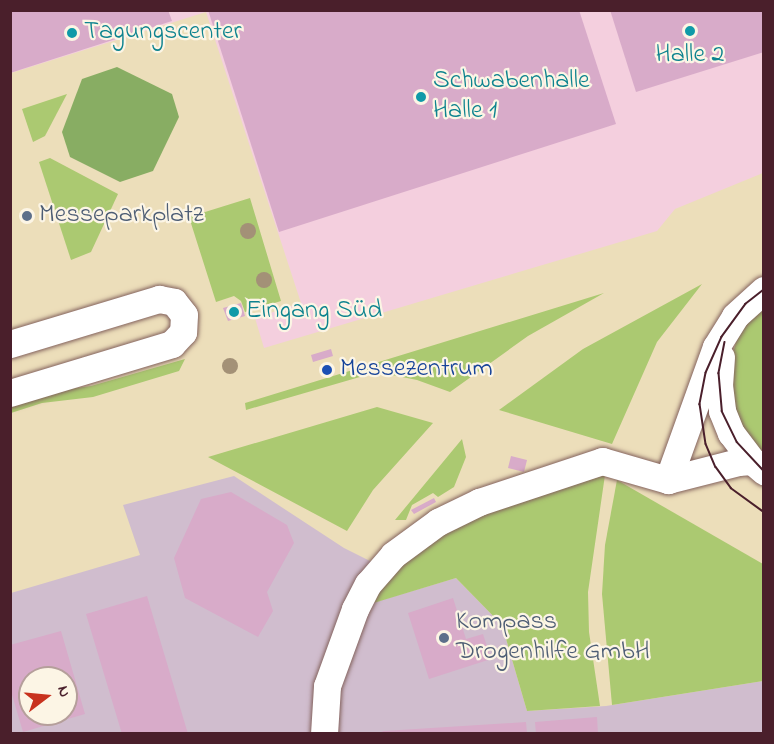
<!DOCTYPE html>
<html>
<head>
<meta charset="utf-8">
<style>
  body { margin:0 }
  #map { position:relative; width:774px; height:744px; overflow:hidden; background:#ecdeba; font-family:"Indie Flower",sans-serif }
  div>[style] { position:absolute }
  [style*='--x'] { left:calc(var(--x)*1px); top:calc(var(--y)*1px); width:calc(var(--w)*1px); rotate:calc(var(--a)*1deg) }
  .built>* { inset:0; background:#f4cfde }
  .industrial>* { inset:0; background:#d0bdce }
  .green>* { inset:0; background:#abc971 }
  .forest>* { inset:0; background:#88ad63 }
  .building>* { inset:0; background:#d8abc9 }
  .roads { filter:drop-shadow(0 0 2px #83625d) drop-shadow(0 0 2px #83625d) }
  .minor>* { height:27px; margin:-13.5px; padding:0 13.5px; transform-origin:13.5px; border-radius:13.5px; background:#fff }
  .tram>* { height:1.5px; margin:-0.75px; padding:0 0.75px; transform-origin:0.75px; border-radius:0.75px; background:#4a1f2b }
  .trees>* { width:16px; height:16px; margin:-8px; border-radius:50%; background:#a39177 }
  .dots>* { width:16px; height:16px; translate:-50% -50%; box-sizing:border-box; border:3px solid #fcf5e5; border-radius:50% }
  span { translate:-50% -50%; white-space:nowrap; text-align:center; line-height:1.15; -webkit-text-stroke:4.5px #fcf5e5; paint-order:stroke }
  .culture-label { font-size:26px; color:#0d838f }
  .left { translate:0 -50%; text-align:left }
  .service-label { font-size:26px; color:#4e5e75 }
  .transit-label { font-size:26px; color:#164399 }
  .frame { position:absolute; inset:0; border:12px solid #4a1f2b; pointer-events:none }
  .north { position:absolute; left:18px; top:666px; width:60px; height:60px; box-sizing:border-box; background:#fcf5e5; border:2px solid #b59f9b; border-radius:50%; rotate:74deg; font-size:16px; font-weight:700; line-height:24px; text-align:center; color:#4a1f2b }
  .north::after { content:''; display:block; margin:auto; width:21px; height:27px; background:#c8321e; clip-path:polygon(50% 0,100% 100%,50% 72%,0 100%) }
</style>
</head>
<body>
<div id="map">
  <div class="built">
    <div style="clip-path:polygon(10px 11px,763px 11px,763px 173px,675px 209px,657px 231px,264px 348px,255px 318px,301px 303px,206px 12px,11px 73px)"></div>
  </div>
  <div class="industrial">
    <div style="clip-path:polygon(evenodd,234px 476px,344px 548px,382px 567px,355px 608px,456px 578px,502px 625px,527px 711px,606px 706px,763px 681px,763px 733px,11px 734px,11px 593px,140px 555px,123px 505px,234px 476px,30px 678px,66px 678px,66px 714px,30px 714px,30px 678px)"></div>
  </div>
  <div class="green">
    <div style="clip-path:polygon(67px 94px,45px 136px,33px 142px,22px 109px)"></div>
    <div style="clip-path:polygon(50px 158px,118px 194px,91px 252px,71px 260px,39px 162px)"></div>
    <div style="clip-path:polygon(250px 198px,281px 301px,245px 312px,241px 301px,234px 296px,216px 302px,189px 217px)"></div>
    <div style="clip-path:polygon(702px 284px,657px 342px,612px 444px,499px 410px,583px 349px)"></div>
    <div style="clip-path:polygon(604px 293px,528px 336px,450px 392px,417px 380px,377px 372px,246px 410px,245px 403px)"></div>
    <div style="clip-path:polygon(763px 301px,763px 457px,742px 431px,732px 401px,729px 369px,736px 342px,751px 314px)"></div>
    <div style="clip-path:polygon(185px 359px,179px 371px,93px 397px,42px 403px,11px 413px,11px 402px,39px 393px,91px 386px)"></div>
    <div style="clip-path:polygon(377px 407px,433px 423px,373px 490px,347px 531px,208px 457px)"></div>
    <div style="clip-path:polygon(462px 439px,466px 457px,454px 487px,438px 497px,433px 493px,412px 505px,406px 520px,395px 520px)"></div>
    <div style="clip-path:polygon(605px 475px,588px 592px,589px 632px,600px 706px,527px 711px,502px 625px,456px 578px,367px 605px,378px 586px,419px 547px,483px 513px)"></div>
    <div style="clip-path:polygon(617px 480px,763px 564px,763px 681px,612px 705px,602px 594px,605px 545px)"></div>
  </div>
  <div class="forest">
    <div style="clip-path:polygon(117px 67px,172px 94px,179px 117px,153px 171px,120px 182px,70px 157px,62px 132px,82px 79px)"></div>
  </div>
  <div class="building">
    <div style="clip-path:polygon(10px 10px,168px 10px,172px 21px,10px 73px)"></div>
    <div style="clip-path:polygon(208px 10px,579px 10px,616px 124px,279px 232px)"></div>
    <div style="clip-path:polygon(610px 10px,764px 10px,764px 52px,636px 92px)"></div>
    <div style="clip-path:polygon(241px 303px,245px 316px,228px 321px,223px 308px)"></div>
    <div style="clip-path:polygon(331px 349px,333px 356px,313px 362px,311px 355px)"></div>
    <div style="clip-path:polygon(511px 456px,527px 460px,524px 472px,508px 468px)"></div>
    <div style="clip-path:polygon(231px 492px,287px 525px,294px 543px,267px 592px,273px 611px,258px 637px,185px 598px,174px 558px,201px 499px)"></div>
    <div style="clip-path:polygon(434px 498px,436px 502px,414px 514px,411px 510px)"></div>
    <div style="clip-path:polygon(147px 596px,188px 734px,122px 734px,86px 614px)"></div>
    <div style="clip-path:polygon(453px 598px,466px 639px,483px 634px,491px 659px,429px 679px,408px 613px)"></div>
    <div style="clip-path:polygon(evenodd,61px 631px,85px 714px,23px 732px,10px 688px,10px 645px,61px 631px,30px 678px,66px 678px,66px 714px,30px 714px,30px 678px)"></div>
    <div style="clip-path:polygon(597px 717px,598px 734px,536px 734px,535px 722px)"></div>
    <div style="clip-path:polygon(526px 722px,527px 733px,378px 733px,384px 731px)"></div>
  </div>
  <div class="roads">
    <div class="minor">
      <div style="--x:10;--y:344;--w:156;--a:-16.8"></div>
      <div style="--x:159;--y:299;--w:15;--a:11"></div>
      <div style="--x:174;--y:302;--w:16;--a:52"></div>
      <div style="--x:184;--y:315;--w:17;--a:93"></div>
      <div style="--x:183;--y:332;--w:16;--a:133"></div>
      <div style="--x:172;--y:344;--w:169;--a:163.2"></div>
      <div style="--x:721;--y:357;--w:28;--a:94"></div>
      <div style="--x:719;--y:385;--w:26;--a:83"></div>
      <div style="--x:722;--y:411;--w:24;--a:68"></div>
      <div style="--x:731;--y:433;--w:35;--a:53"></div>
      <div style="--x:668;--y:480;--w:141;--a:-70.2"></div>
      <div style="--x:716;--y:347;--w:36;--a:-58"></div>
      <div style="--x:735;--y:316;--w:39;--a:-42"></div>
      <div style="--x:324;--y:734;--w:48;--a:-86.4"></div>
      <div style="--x:327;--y:686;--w:82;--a:-70"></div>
      <div style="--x:355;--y:609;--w:28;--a:-63"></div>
      <div style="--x:368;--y:584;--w:38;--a:-49"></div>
      <div style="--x:393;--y:555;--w:56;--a:-36.3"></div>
      <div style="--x:438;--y:522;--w:46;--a:-26"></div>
      <div style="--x:479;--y:502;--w:130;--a:-18.4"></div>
      <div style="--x:602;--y:461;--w:69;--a:16.1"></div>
      <div style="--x:668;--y:480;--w:72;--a:-14.4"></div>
      <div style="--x:738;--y:462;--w:14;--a:-4"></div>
      <div style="--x:752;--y:461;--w:16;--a:40"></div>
    </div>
  </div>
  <div class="tram">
    <div style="--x:764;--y:290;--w:23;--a:142"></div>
    <div style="--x:746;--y:304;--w:41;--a:126"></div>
    <div style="--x:722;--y:337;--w:39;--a:114"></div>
    <div style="--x:706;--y:373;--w:32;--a:101"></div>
    <div style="--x:700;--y:404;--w:40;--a:81.5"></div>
    <div style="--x:706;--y:444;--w:25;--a:67"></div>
    <div style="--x:716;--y:467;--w:26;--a:54"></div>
    <div style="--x:731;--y:488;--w:41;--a:36"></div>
    <div style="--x:725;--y:342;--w:32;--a:101"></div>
    <div style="--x:719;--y:373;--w:38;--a:85"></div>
    <div style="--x:722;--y:411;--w:34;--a:64"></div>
    <div style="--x:737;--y:442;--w:40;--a:47"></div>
  </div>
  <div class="trees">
    <div style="left:248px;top:231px"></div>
    <div style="left:264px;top:280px"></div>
    <div style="left:230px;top:366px"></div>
  </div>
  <div class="dots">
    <div style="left:690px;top:31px;background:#0f9aa8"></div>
    <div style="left:72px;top:33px;background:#0f9aa8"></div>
    <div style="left:421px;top:97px;background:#0f9aa8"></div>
    <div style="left:27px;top:216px;background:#5c6f8a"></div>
    <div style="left:234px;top:312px;background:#0f9aa8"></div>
    <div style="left:327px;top:370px;background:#1a4fb4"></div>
    <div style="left:444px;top:638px;background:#5c6f8a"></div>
  </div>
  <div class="culture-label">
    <span class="left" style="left:84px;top:33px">Tagungscenter</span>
    <span style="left:690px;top:56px">Halle 2</span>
    <span class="left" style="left:433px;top:97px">Schwabenhalle<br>Halle 1</span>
    <span class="left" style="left:246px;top:312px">Eingang Süd</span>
  </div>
  <div class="service-label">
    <span class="left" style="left:39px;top:216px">Messeparkplatz</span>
    <span class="left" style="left:456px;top:638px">Kompass<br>Drogenhilfe GmbH</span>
  </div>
  <div class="transit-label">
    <span class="left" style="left:340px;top:370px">Messezentrum</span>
  </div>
  <div class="frame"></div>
  <div class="north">N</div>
</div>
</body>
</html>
